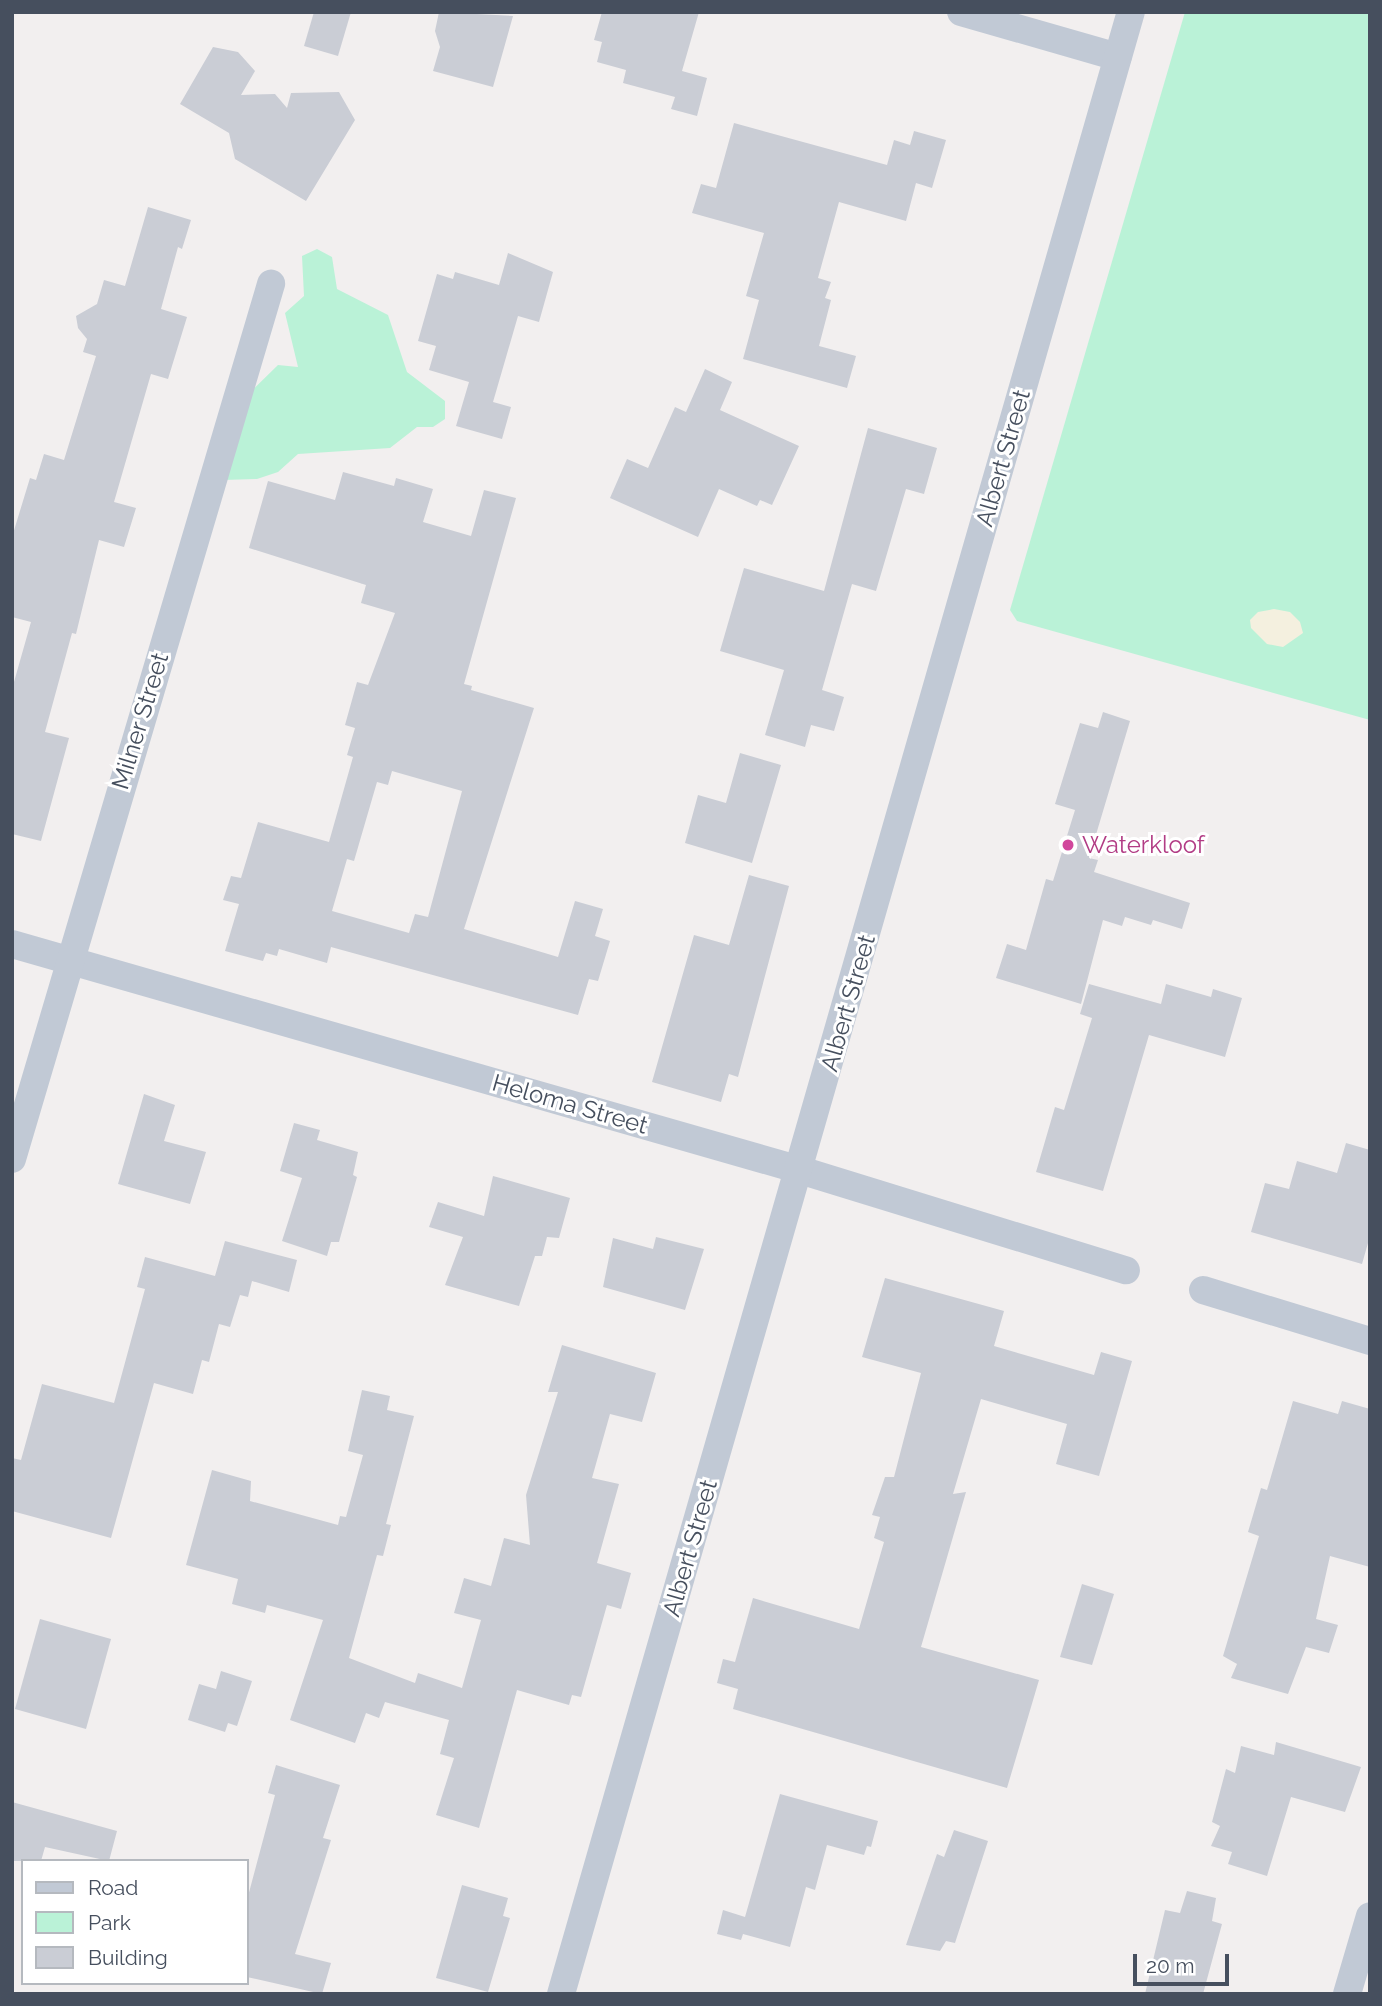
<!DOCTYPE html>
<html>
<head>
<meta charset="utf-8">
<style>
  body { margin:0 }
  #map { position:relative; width:1382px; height:2006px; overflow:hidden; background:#f2efef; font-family:Raleway,sans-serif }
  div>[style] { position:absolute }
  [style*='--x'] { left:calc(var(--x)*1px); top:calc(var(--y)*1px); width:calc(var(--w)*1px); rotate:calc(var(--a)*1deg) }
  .green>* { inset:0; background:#baf2d7 }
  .sand>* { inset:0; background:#f4f0df }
  .building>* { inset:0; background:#cacdd5 }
  .street>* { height:28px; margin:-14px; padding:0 14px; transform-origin:14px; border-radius:14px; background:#c1c9d5 }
  .dots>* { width:19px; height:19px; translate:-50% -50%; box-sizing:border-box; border:4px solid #fff; border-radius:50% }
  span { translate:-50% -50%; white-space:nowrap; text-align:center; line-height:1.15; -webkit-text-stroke:6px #fff; paint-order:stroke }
  .street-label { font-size:24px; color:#464f5e }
  .hotel-label { font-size:24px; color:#b23c85 }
  .left { translate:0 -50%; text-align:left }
  .frame { position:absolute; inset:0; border:14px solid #464f5e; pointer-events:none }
  .legend { position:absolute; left:21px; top:1859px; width:228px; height:126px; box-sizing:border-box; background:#fff; border:2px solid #b5b9bf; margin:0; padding:9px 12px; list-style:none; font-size:21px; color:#464f5e }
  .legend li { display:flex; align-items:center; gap:14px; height:35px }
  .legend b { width:35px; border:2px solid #b5b9bf }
  .scale { position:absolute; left:1133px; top:1954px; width:96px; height:32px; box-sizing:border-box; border:4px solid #464f5e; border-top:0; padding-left:9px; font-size:21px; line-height:24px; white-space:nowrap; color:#464f5e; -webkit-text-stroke:5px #fff; paint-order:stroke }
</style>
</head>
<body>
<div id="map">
  <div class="green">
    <div style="clip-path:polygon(1185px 12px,1370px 12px,1370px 720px,1017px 621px,1010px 610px)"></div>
    <div style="clip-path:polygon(317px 249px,332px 257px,337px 289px,388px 315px,407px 372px,445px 401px,445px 419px,433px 427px,417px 427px,390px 448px,298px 454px,278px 472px,257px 479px,223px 480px,220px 422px,278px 365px,298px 367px,285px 313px,304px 296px,302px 256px)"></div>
  </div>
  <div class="sand">
    <div style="clip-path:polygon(1274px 609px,1290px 612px,1300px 622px,1303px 633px,1283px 647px,1267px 644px,1251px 628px,1250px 620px,1258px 612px)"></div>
  </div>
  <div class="building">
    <div style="clip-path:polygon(314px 12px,351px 12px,338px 56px,304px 46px)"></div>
    <div style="clip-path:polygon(439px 12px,513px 16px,493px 87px,433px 71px,440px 47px,435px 31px)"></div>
    <div style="clip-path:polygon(602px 12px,699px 12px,682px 71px,707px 78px,697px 116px,671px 109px,675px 97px,623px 83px,626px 70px,597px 62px,602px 42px,594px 40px)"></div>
    <div style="clip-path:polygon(213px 47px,238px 52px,255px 71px,241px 95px,275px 94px,287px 108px,291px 93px,339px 92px,355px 120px,306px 201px,235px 159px,229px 133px,180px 104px)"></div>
    <div style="clip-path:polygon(734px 123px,887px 165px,894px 140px,910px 145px,914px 131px,946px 140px,932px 188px,916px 183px,906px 221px,839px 202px,818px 278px,831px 282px,825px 298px,831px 300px,819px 346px,856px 356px,847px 388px,743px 359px,759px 300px,746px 296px,764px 233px,692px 213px,701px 184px,716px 188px)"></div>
    <div style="clip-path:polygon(148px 207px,191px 220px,182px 249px,178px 247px,161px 309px,187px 317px,168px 379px,151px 374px,114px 502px,136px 508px,124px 547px,99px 540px,76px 634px,72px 633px,45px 732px,69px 738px,41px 841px,12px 834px,12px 689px,31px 622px,12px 617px,12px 537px,30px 478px,36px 480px,44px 454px,64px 460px,96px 356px,83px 352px,87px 339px,78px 328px,76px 316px,97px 304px,104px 280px,125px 286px)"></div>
    <div style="clip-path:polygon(508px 253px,553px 272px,539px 322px,518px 316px,493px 402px,511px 407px,502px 439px,456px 426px,469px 382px,429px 370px,436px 346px,418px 341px,437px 274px,453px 279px,455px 272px,499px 285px)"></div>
    <div style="clip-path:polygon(705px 369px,732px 382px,720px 410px,799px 446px,772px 505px,760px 500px,757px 506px,719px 489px,698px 537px,610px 498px,627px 459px,648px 468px,675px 407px,686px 412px)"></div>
    <div style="clip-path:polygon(868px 428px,937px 448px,924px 494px,906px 489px,876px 591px,852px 584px,822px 690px,844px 697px,834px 731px,811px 725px,805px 747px,765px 735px,784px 670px,720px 651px,744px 568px,824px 591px)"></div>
    <div style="clip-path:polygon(evenodd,343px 472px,394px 486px,396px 478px,433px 489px,423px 522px,471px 536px,484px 490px,516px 498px,464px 684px,472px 686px,471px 690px,534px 708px,464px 929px,558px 957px,575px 901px,603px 909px,595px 936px,610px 941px,598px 981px,589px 979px,578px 1015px,331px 947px,327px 963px,279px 949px,277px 956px,266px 953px,263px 961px,225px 951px,239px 904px,223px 900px,231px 876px,241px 878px,258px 822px,329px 842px,353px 757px,347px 755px,355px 728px,345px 725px,357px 682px,368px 685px,395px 613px,361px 603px,366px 585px,249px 548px,268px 481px,335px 500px,343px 472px,392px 771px,462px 791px,428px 917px,415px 914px,409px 933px,332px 911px,347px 859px,354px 861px,377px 782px,388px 785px,392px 771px)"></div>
    <div style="clip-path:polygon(1103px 712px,1130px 721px,1089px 858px,1098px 860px,1094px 872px,1190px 903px,1182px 929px,1153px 920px,1151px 925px,1125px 917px,1122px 926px,1103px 920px,1081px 1004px,996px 978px,1007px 944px,1026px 950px,1046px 879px,1053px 881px,1075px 810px,1055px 804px,1080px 723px,1098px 728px)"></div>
    <div style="clip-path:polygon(740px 753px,781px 765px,752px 863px,685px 843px,698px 795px,726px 803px)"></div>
    <div style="clip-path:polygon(749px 875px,789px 886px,738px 1077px,729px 1074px,721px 1102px,652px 1082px,694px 935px,729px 945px)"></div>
    <div style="clip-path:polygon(1089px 984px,1161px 1004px,1166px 984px,1211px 997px,1213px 989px,1242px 998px,1225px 1057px,1149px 1035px,1103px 1191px,1036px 1172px,1055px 1107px,1064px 1110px,1092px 1018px,1080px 1014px)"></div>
    <div style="clip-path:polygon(144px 1094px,175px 1105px,164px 1141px,206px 1152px,190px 1204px,118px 1184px)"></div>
    <div style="clip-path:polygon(294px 1123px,320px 1130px,317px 1140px,358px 1152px,353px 1175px,357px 1177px,339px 1242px,331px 1242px,327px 1256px,282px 1241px,302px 1178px,280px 1171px)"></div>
    <div style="clip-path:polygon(1346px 1143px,1370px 1150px,1370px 1236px,1362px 1264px,1251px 1232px,1265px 1183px,1289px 1189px,1297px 1161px,1337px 1173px)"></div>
    <div style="clip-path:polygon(493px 1176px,570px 1198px,559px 1238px,547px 1237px,542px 1256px,535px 1256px,519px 1306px,445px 1285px,463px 1237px,429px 1227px,438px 1202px,484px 1216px)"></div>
    <div style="clip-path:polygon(656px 1237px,704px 1249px,685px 1310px,603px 1287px,613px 1238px,653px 1249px)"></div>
    <div style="clip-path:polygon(225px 1241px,297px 1260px,289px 1292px,252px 1281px,248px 1297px,240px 1295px,230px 1327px,219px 1324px,209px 1362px,202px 1360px,193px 1394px,154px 1383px,111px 1538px,12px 1511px,12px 1458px,21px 1460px,42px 1384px,114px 1403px,145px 1289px,137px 1287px,145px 1257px,215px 1276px)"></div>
    <div style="clip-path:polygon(885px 1278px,1004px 1311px,994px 1346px,1094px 1375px,1101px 1352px,1132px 1361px,1099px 1476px,1056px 1464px,1067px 1424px,981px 1399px,953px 1494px,966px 1492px,921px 1647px,1039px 1680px,1007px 1788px,733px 1709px,738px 1689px,717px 1683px,723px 1659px,735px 1662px,753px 1598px,859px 1629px,884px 1542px,874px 1538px,880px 1517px,872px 1515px,885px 1477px,894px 1477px,921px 1373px,862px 1357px)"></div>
    <div style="clip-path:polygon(562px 1345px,656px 1373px,642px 1422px,610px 1414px,592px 1478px,619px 1484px,597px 1563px,631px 1573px,621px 1609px,607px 1605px,581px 1697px,572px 1695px,569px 1705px,517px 1690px,479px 1828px,436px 1815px,454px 1758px,440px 1754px,449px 1720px,385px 1702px,379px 1718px,366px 1713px,355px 1743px,290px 1720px,323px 1620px,267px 1605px,265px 1613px,232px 1604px,238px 1579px,186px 1565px,212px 1470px,251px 1481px,250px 1501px,338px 1525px,340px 1516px,346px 1517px,363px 1455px,348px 1451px,362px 1390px,390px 1396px,387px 1410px,414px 1416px,386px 1524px,391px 1525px,383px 1556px,377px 1555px,349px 1658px,415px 1683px,418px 1673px,462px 1688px,481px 1620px,454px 1613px,464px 1578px,491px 1586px,504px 1538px,530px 1545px,526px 1495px,558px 1392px,548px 1392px)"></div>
    <div style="clip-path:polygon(1293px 1401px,1338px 1414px,1342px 1401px,1370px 1409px,1370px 1567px,1330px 1556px,1316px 1619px,1338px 1625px,1329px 1653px,1306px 1647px,1288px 1694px,1231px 1678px,1237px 1664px,1223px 1656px,1259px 1536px,1248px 1532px,1261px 1488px,1267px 1490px)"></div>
    <div style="clip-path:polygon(1082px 1584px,1114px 1594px,1092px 1665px,1060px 1657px)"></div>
    <div style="clip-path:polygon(40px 1619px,111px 1639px,86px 1729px,15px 1709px)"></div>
    <div style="clip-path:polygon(221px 1671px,252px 1681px,237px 1726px,228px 1723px,225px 1732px,188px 1720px,199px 1684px,216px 1689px)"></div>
    <div style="clip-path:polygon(1276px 1742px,1361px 1767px,1345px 1812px,1291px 1797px,1267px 1876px,1228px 1864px,1232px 1852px,1211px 1846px,1220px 1826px,1212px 1822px,1226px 1769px,1235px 1773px,1241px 1746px,1274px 1755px)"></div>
    <div style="clip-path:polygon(276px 1765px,340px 1785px,323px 1838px,331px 1840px,295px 1954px,331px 1963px,322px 1994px,247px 1977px,247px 1900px,275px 1795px,268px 1793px)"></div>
    <div style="clip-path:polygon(780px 1794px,878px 1821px,871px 1847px,867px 1846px,864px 1855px,827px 1845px,815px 1890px,806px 1887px,790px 1947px,743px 1934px,741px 1940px,717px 1934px,723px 1910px,745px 1917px)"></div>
    <div style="clip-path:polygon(12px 1802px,117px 1831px,109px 1861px,45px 1847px,41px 1861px,12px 1861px)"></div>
    <div style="clip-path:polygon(954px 1830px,988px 1841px,955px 1943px,946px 1941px,940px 1951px,906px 1945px,937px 1854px,944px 1857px)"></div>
    <div style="clip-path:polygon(462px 1885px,508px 1898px,503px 1916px,510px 1918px,488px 1992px,436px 1978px)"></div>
    <div style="clip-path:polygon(1187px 1891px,1216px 1898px,1212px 1921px,1222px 1924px,1203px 1994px,1145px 1994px,1165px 1910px,1180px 1913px)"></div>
  </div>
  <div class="street">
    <div style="--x:961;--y:12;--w:163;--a:16"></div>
    <div style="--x:12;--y:944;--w:820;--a:16"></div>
    <div style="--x:800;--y:1170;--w:341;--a:17.1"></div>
    <div style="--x:12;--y:1159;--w:913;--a:-73.51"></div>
    <div style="--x:1203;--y:1290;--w:175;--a:17"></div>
    <div style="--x:561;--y:1994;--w:2062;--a:-73.96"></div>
    <div style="--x:1347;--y:1994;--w:81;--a:-73.6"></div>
  </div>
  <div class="dots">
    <div style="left:1068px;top:845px;background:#d1479c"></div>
  </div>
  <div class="street-label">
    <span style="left:1003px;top:458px;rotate:-74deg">Albert Street</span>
    <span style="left:140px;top:721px;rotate:-73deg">Milner Street</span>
    <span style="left:848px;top:1003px;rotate:-74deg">Albert Street</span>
    <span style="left:570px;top:1104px;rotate:16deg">Heloma Street</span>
    <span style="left:690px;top:1548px;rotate:-74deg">Albert Street</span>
  </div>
  <div class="hotel-label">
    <span class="left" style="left:1082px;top:845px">Waterkloof</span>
  </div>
  <div class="frame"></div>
  <ul class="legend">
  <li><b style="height:9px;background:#c1c9d5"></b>Road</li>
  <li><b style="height:19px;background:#baf2d7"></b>Park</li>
  <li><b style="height:19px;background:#cacdd5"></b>Building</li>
  </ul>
  <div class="scale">20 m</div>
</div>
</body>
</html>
